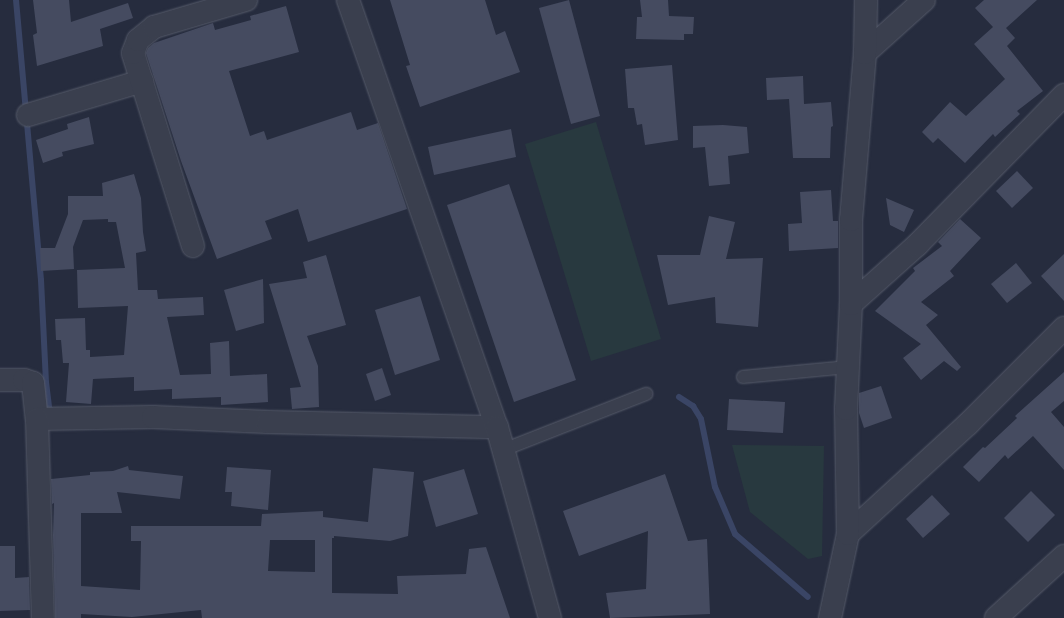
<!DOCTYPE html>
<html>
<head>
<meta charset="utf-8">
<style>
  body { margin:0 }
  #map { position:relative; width:1064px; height:618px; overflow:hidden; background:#262c3e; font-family:"Exo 2",sans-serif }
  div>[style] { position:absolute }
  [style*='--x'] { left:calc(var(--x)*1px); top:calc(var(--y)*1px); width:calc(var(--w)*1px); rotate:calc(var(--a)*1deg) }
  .green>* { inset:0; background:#28393f }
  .stream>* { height:6px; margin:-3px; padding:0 3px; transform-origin:3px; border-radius:3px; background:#3a4565 }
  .building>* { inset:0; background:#454b60 }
  .roads { filter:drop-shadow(0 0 1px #555a69) drop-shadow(0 0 1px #555a69) }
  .service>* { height:12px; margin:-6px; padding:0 6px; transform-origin:6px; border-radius:6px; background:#3a3f4e }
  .minor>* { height:22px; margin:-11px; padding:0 11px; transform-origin:11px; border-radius:11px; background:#3a3f4e }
  .tertiary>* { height:22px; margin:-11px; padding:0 11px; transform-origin:11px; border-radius:11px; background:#3a3f4e }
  span { translate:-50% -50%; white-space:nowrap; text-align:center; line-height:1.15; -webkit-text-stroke:3px #1f2433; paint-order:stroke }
</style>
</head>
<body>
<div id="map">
  <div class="green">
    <div style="clip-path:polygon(596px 122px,661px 339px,591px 361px,525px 144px)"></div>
    <div style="clip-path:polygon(732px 445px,824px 446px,822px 556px,808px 559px,750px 512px)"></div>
  </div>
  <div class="stream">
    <div style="--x:16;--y:0;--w:281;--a:84.9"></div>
    <div style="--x:41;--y:280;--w:102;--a:87.2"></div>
    <div style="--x:46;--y:382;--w:26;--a:83"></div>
    <div style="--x:49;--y:408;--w:7;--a:45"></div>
    <div style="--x:679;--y:397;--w:17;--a:33"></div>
    <div style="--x:693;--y:406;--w:15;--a:58"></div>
    <div style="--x:701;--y:419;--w:69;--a:78.4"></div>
    <div style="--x:715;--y:487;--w:51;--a:66.9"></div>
    <div style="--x:735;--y:534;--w:96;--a:40.8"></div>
  </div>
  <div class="building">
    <div style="clip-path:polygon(33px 0,69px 0,71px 22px,128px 3px,133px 18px,100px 29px,103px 46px,37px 66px,33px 35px,37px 33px)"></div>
    <div style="clip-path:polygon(390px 0,485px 0,496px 35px,505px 31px,520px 72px,420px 107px,406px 66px,410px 65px)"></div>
    <div style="clip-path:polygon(569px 0,600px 116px,571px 124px,539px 8px)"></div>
    <div style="clip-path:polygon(640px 0,668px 0,669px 16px,694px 17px,693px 34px,684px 34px,684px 40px,636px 39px,637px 17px,642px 17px)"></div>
    <div style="clip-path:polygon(984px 0,1037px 0,1006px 28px,1015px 38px,1007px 46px,1043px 91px,1017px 111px,1020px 114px,995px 137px,993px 134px,965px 163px,938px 138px,933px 143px,922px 132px,950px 102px,966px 116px,1005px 79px,974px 44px,993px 27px,975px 8px)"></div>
    <div style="clip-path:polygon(286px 6px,299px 52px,229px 71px,250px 136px,264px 131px,267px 140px,351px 112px,357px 130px,378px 123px,407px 209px,308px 242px,298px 209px,265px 221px,272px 239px,217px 259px,181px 161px,146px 53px,148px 48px,154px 43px,213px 23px,215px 30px,251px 20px,250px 16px)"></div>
    <div style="clip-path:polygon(672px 65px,678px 140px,645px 145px,642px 124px,637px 125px,634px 108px,628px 108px,625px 69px)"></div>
    <div style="clip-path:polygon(803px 76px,804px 104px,831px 102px,833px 126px,831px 127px,830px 158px,793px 158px,789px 99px,767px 100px,766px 78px)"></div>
    <div style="clip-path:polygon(89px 117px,94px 144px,62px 152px,63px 156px,43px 163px,36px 140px,68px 129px,67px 124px)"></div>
    <div style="clip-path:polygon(723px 125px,747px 127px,749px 153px,728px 156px,730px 184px,709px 186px,705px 147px,693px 148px,693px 126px)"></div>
    <div style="clip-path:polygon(511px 129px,516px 157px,434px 175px,428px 147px)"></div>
    <div style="clip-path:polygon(1017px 171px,1033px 188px,1012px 208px,996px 191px)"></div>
    <div style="clip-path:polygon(134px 174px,141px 198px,143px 232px,146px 251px,136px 253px,138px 290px,157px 290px,158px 299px,203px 297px,204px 315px,167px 317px,180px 375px,211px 374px,210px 343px,229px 341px,230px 376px,267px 374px,268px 402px,221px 405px,221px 397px,172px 399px,172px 389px,134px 391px,134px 377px,93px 379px,91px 404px,66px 402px,69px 363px,63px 363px,61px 340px,56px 340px,55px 319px,85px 318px,86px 350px,90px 350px,90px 357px,124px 355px,128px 306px,78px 308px,77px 270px,125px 268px,116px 222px,108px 222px,108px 219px,83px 220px,73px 247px,74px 269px,41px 271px,40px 248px,55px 248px,68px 214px,68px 196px,103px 196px,102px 183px)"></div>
    <div style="clip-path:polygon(509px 184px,576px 380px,514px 402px,447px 205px)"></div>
    <div style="clip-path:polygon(831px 190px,833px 221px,838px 221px,838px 248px,789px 251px,788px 224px,802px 223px,800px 192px)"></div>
    <div style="clip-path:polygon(886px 198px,914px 210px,904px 232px,890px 225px)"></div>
    <div style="clip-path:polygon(709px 216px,735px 222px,726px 259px,763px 258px,758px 327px,716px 323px,715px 297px,668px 305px,657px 255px,700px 255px)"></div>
    <div style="clip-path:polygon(960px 219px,981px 238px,950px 271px,954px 276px,921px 302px,938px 315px,926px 325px,961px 367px,957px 371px,944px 361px,921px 380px,903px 358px,921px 344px,875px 311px,915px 271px,913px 268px,942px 246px,938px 242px)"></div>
    <div style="clip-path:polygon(1064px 254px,1064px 301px,1041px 276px)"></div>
    <div style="clip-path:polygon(326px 255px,346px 325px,307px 336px,318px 366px,319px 407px,292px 409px,290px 388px,301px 387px,269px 284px,307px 278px,303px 262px)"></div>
    <div style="clip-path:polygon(1016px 263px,1032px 283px,1007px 303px,991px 284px)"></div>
    <div style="clip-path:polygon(263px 279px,264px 323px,236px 331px,224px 290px)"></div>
    <div style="clip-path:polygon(420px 296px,440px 360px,395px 375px,375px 310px)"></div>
    <div style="clip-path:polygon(382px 368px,391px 395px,375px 401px,366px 374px)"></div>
    <div style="clip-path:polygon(1064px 372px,1064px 401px,1051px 412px,1064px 427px,1064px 470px,1033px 436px,1008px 459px,1005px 455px,979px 482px,963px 467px,983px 447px,985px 448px,1017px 418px,1015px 416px)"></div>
    <div style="clip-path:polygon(881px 386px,892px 418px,864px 428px,859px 413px,859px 393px)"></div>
    <div style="clip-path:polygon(729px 399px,785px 402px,783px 433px,727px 430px)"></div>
    <div style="clip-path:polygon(evenodd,128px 466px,129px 470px,183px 476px,180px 499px,117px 492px,122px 513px,81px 513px,81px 586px,140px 590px,141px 541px,131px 541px,131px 526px,261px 526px,262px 514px,323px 511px,323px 517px,368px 522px,373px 468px,414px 472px,408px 536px,390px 541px,334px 536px,334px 538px,332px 538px,332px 593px,398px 594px,397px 576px,466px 574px,469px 549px,486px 547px,510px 618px,202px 618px,201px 610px,132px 617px,81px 614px,81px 618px,55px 618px,53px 535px,54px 503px,52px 504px,51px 479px,90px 475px,90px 472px,113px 471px,128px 466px,270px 540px,315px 540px,315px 572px,268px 571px,270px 540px)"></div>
    <div style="clip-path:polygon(227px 467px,271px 470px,268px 510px,231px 506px,232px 492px,225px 492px)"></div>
    <div style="clip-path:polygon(464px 469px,478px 514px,436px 527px,423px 481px)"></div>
    <div style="clip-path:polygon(665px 474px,688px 541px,707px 539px,710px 614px,610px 618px,606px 593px,646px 589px,648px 531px,579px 556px,563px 511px)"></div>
    <div style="clip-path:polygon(1031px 491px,1055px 515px,1028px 542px,1004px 518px)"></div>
    <div style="clip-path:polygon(932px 495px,950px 514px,923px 538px,906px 519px)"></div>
    <div style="clip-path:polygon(0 546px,15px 546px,15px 578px,29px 577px,30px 610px,0 611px)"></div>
  </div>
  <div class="roads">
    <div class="service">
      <div style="--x:743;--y:377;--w:105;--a:-5.4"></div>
      <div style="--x:503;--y:450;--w:154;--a:-21.4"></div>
    </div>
    <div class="minor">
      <div style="--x:865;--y:53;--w:79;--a:-41.9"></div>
      <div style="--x:28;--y:115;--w:119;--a:-16.6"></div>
      <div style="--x:193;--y:246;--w:202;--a:-107.3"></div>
      <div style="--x:133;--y:53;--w:14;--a:-69"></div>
      <div style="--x:138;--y:40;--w:21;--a:-39"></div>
      <div style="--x:154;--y:27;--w:96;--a:-16.4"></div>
      <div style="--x:851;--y:304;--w:89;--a:-41.8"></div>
      <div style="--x:917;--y:245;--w:210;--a:-45.6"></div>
      <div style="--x:0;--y:380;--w:24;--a:0"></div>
      <div style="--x:24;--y:380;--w:9;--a:18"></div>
      <div style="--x:33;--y:383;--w:36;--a:84"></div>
      <div style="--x:37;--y:419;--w:116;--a:-1"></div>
      <div style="--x:153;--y:417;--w:115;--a:2.5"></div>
      <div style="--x:268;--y:422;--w:229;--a:1.3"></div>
      <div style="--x:37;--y:419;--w:199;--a:88.3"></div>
      <div style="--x:848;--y:534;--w:163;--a:-42.5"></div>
      <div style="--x:968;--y:424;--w:136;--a:-45"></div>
      <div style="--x:996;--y:618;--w:92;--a:-42.4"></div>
    </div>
    <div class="tertiary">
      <div style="--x:348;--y:0;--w:452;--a:70.8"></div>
      <div style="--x:497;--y:427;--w:198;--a:74.5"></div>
      <div style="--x:830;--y:618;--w:86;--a:-77.9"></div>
      <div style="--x:848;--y:534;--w:125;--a:-90.9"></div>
      <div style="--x:846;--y:409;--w:105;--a:-87.3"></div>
      <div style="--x:851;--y:304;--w:84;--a:-90"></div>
      <div style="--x:851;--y:220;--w:168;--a:-85.2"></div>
      <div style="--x:865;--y:53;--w:53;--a:-88.9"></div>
    </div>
  </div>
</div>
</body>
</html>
